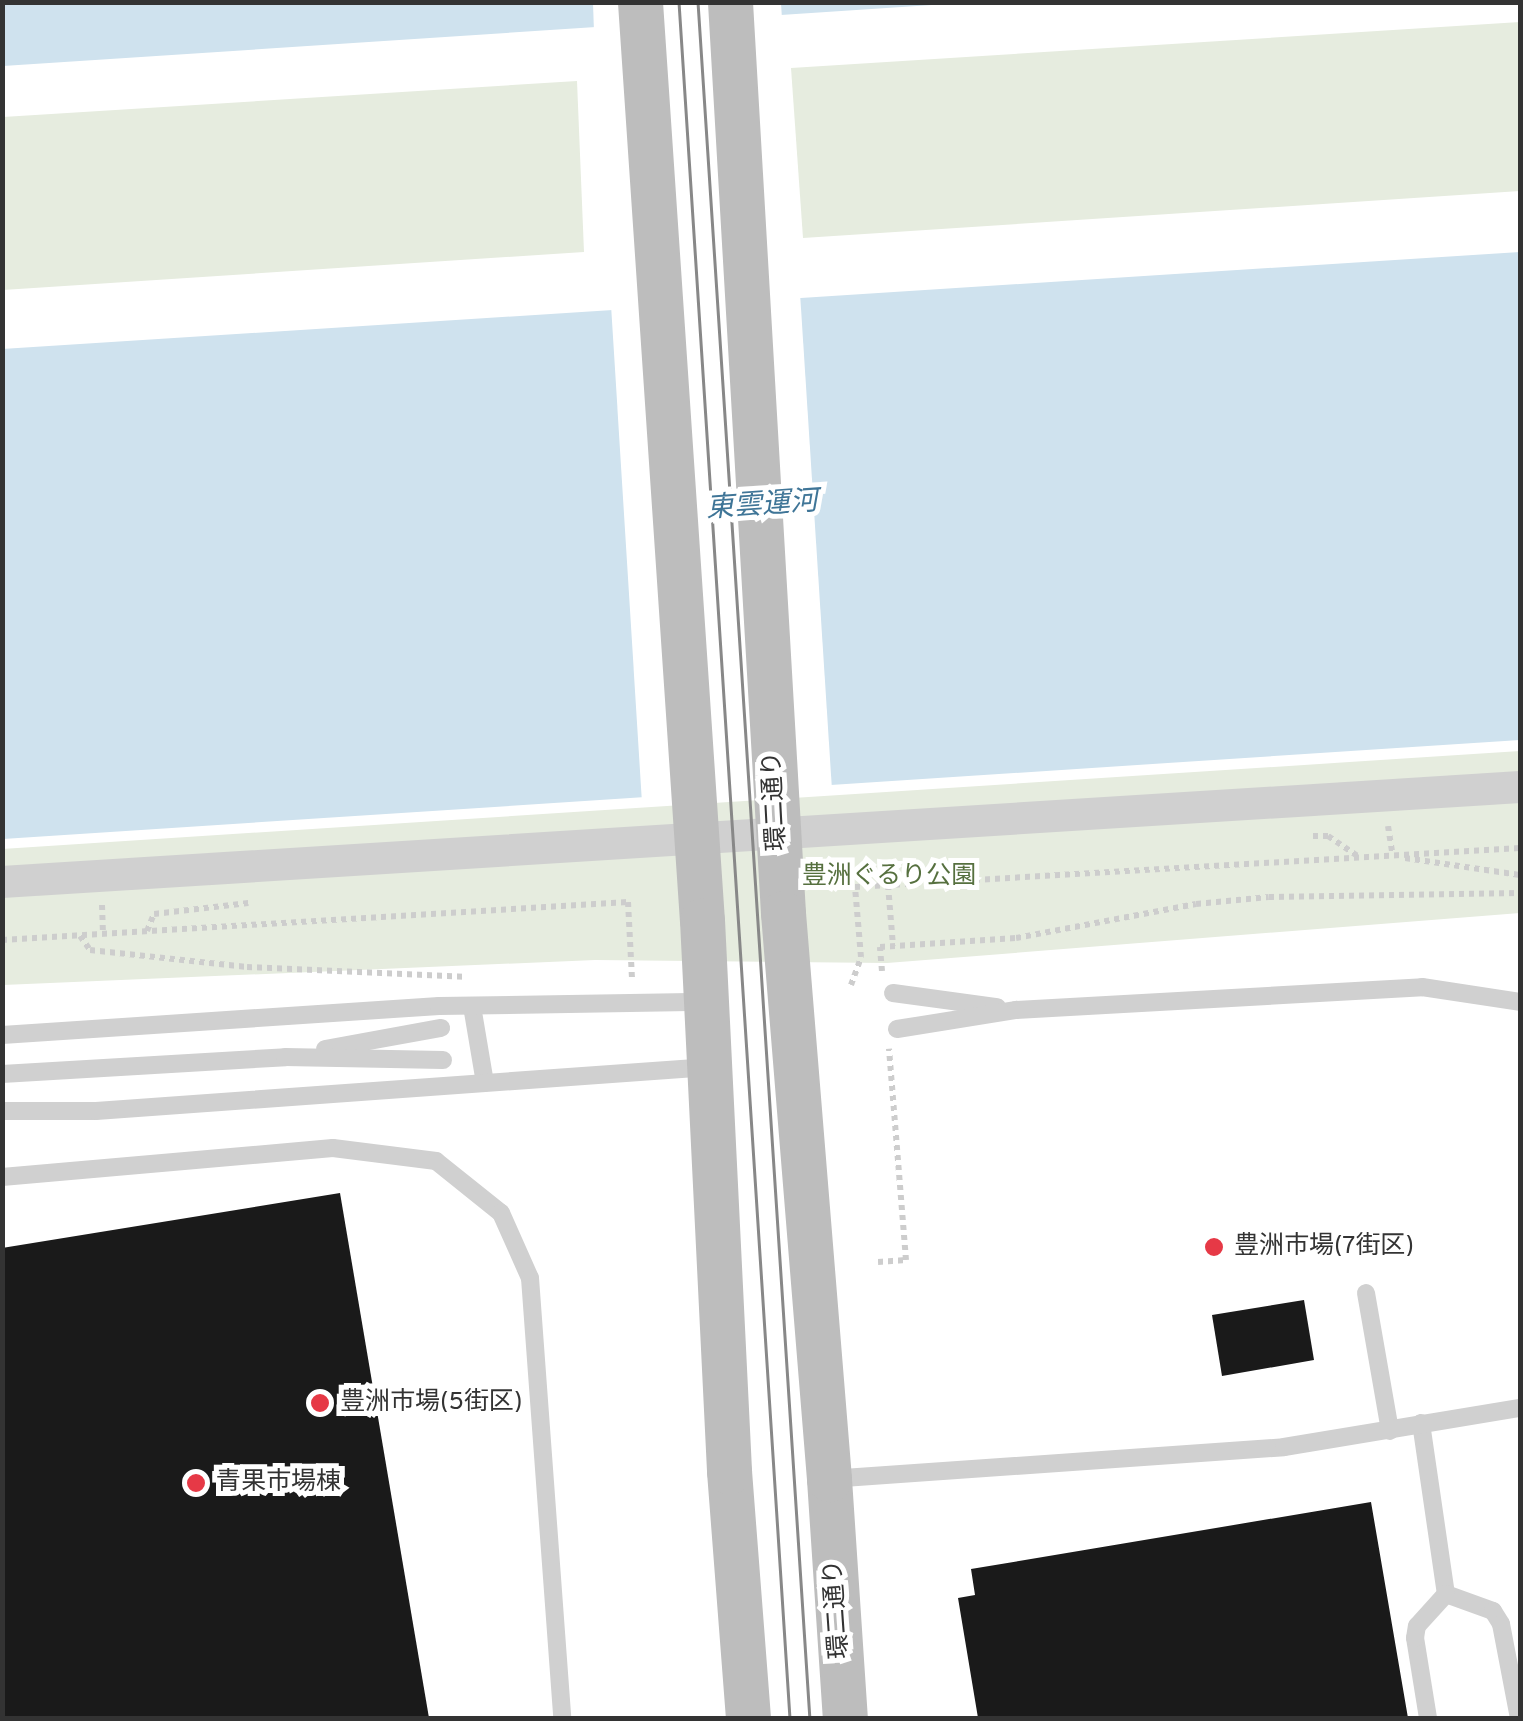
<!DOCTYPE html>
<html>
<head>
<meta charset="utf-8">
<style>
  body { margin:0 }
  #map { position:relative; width:1523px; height:1721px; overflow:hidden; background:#fff; font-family:Overpass,"Noto Sans JP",sans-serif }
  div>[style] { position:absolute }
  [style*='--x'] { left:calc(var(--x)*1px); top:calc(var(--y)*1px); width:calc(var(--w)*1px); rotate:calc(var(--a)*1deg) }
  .green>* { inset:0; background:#e6ecdf }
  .water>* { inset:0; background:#cfe2ee }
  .pier>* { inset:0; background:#fff }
  .building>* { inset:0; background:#1a1a1a }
  .path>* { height:6px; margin-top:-3px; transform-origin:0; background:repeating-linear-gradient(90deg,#cdcdcd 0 5px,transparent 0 10px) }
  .lane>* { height:18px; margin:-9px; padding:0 9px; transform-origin:9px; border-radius:9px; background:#d0d0d0 }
  .street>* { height:32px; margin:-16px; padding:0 16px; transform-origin:16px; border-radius:16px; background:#d0d0d0 }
  .secondary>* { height:45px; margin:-22.5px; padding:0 22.5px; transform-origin:22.5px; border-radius:22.5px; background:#bdbdbd }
  .tram>* { height:2.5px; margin:-1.25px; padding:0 1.25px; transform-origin:1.25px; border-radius:1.25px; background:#888 }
  .secondary-bridge>* { height:45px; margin:-22.5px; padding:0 22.5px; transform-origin:22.5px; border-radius:22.5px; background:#bdbdbd }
  .dots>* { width:28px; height:28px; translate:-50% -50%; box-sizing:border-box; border:5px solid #fff; border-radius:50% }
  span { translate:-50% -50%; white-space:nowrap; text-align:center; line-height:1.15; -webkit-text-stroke:10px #fff; paint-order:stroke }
  .street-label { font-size:25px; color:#333 }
  .park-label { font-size:25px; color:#56703f }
  .poi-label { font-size:25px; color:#333 }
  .left { translate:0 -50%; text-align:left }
  .water-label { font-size:28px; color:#3f7597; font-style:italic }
  .frame { position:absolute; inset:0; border:5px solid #333; pointer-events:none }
</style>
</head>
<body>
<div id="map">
  <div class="green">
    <div style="clip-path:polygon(1520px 22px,1520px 191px,803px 238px,791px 68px)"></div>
    <div style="clip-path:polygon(577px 81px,584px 252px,3px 290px,3px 117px)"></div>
    <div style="clip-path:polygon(1520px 751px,1520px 913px,887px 963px,595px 960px,3px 985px,2px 849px)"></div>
  </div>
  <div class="water">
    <div style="clip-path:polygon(3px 3px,962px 3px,3px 66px)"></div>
    <div style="clip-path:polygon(1520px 252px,1520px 740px,3px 839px,2px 349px)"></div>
  </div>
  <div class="pier">
    <div style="clip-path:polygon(593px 3px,781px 3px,782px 19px,594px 32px)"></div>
    <div style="clip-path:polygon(800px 293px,832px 790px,642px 803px,611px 305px)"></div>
  </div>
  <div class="building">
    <div style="clip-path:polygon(340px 1193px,429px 1718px,2px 1718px,2px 1248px)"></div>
    <div style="clip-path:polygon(1304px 1300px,1314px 1360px,1222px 1376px,1212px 1315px)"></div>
    <div style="clip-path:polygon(1371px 1502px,1408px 1718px,978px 1718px,958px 1598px,975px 1595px,971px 1569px)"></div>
  </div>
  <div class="path">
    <div style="--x:1388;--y:826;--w:30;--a:81"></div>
    <div style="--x:1313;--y:836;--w:15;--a:0"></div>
    <div style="--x:1328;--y:836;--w:37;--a:34"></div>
    <div style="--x:1405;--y:858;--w:116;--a:8.4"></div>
    <div style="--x:888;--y:885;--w:61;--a:85.3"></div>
    <div style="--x:102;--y:905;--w:29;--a:88"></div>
    <div style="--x:147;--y:931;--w:18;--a:-68"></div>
    <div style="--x:154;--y:914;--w:95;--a:-6.7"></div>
    <div style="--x:80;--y:936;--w:17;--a:54"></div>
    <div style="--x:90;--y:950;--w:158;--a:6.2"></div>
    <div style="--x:247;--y:967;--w:217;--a:2.6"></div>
    <div style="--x:2;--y:940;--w:627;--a:-3.47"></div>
    <div style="--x:628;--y:902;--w:76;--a:87"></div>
    <div style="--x:882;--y:971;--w:24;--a:-95"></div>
    <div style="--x:880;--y:947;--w:136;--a:-3.8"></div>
    <div style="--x:1016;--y:938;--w:183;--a:-10.7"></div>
    <div style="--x:1196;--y:904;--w:73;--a:-5.5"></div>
    <div style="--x:1269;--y:897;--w:251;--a:-0.9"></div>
    <div style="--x:851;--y:985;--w:30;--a:-70"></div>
    <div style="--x:861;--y:957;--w:70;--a:-94.9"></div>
    <div style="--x:855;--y:887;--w:666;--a:-3.36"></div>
    <div style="--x:878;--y:1262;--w:28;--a:-4"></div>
    <div style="--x:906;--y:1260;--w:212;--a:-94.6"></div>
  </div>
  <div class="lane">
    <div style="--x:893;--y:993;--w:105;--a:7.7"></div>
    <div style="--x:472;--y:1006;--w:78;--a:80.4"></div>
    <div style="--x:897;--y:1029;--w:121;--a:-9.1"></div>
    <div style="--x:1016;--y:1010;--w:407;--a:-3.2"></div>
    <div style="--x:1422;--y:987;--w:99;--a:8.7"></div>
    <div style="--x:2;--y:1035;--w:438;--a:-3.8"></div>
    <div style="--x:439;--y:1006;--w:267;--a:-0.9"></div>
    <div style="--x:325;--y:1049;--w:118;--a:-10.3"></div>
    <div style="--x:2;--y:1074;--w:284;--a:-3.4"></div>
    <div style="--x:285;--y:1057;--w:158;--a:1.1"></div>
    <div style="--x:2;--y:1111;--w:94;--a:0"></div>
    <div style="--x:96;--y:1111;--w:615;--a:-4.11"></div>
    <div style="--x:2;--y:1177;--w:332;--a:-5"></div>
    <div style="--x:333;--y:1148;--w:104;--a:7.2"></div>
    <div style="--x:436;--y:1161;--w:83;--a:38.7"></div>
    <div style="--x:501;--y:1213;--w:71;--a:66"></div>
    <div style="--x:530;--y:1278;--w:441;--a:85.8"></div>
    <div style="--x:1366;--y:1293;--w:140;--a:80.1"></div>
    <div style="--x:1421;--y:1423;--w:173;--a:81.7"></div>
    <div style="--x:829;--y:1479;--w:456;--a:-4"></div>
    <div style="--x:1284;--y:1447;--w:239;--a:-9.4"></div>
    <div style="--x:1446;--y:1594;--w:50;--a:19.9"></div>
    <div style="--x:1493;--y:1611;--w:15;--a:58"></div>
    <div style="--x:1501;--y:1624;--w:96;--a:79.2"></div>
    <div style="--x:1428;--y:1718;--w:81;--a:-99.2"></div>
    <div style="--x:1415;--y:1638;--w:12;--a:-81"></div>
    <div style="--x:1417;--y:1626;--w:43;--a:-47.8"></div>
  </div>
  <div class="street">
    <div style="--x:2;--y:882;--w:1521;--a:-3.58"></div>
  </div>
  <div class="secondary">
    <div style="--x:729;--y:1471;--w:248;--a:85.6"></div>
    <div style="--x:829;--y:1479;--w:240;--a:86.2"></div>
  </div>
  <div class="tram">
    <div style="--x:679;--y:2;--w:1720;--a:86.3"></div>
    <div style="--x:698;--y:2;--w:1720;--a:86.27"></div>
  </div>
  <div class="secondary-bridge">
    <div style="--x:640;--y:2;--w:920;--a:86.14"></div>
    <div style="--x:702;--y:920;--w:552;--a:87.19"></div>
    <div style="--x:730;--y:2;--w:913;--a:86.67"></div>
    <div style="--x:783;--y:913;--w:568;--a:85.35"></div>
  </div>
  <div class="dots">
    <div style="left:1214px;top:1247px;background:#e63946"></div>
    <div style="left:320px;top:1403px;background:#e63946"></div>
    <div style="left:196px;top:1483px;background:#e63946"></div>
  </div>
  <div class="street-label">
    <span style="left:776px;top:801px;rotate:-93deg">環二通り</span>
    <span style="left:838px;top:1609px;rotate:-94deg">環二通り</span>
  </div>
  <div class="park-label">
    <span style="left:889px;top:877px">豊洲ぐるり公園</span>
  </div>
  <div class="poi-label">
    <span class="left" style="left:1234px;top:1247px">豊洲市場(7街区)</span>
    <span class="left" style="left:340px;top:1403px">豊洲市場(5街区)</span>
    <span class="left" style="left:216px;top:1483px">青果市場棟</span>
  </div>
  <div class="water-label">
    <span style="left:762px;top:506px;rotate:-4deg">東雲運河</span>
  </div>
  <div class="frame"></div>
</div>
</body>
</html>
